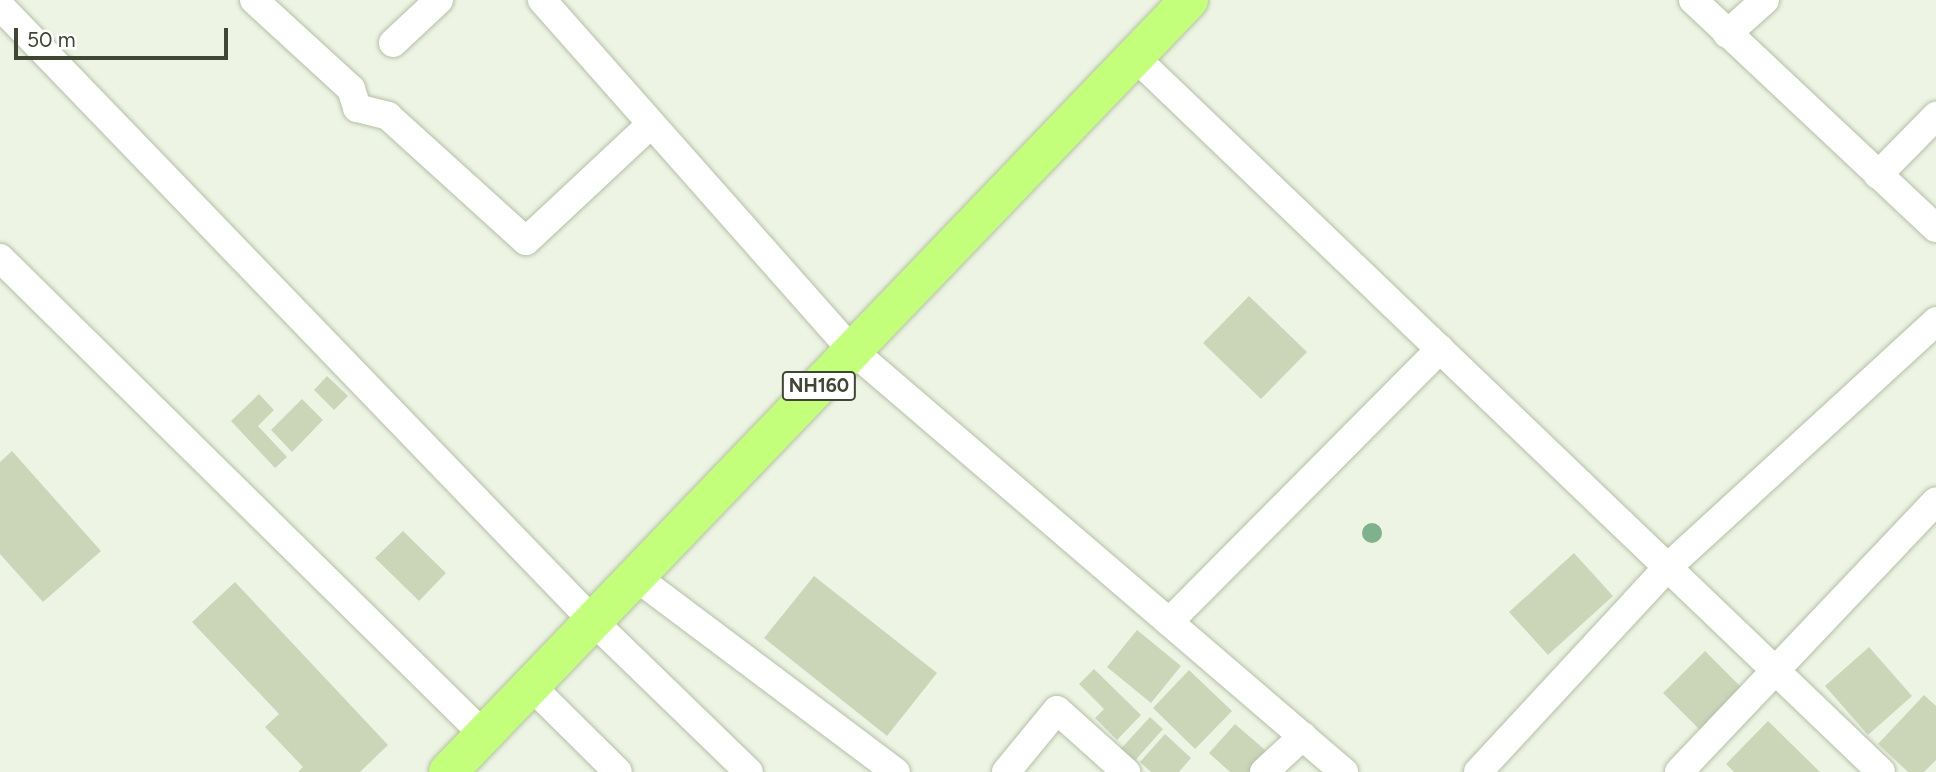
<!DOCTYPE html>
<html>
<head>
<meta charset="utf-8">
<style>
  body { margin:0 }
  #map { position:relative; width:1936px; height:772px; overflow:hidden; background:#edf4e4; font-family:Figtree,sans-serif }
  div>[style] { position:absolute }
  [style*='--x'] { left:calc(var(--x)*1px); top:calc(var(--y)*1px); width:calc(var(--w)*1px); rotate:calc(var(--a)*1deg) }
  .building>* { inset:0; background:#cbd6b9 }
  .roads { filter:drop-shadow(0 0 2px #b5c0a6) drop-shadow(0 0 2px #b5c0a6) }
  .minor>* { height:28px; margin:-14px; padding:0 14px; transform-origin:14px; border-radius:14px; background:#fff }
  .trunk>* { height:38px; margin:-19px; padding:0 19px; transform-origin:19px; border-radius:19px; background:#c4ff7b }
  .trees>* { width:20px; height:20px; margin:-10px; border-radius:50%; background:#7eb28d }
  span { translate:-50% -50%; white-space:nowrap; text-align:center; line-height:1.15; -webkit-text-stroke:6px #fff; paint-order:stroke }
  .shield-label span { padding:2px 5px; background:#fff; border:2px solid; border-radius:5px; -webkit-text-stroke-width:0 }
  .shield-label { font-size:19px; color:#3f4634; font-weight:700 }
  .scale { position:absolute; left:14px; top:28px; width:214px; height:32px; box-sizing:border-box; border:4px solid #3f4634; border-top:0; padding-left:9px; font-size:21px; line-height:24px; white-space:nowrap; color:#3f4634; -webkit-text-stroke:5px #fff; paint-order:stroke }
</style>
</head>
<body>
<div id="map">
  <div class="building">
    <div style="clip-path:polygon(1249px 296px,1307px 352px,1261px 399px,1203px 343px)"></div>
    <div style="clip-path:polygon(327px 376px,348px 396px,334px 410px,314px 390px)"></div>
    <div style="clip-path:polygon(259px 394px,274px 410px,258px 426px,287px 457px,275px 468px,231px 421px)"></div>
    <div style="clip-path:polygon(302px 399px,323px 420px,292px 452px,271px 430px)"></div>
    <div style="clip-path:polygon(12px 451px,101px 551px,43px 602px,0 554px,0 462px)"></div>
    <div style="clip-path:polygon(403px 531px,446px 573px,419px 601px,375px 558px)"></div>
    <div style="clip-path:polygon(1574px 553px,1613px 596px,1548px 655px,1509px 612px)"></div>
    <div style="clip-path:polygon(814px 576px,937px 673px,887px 736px,764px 638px)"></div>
    <div style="clip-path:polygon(235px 582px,388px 745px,360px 772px,298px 772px,303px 767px,265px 727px,279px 714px,192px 622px)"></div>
    <div style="clip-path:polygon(1137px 630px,1181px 666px,1151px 703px,1107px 667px)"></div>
    <div style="clip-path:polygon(1869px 647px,1912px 696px,1868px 735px,1825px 686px)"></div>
    <div style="clip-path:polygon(1705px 651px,1747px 693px,1704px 734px,1663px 693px)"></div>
    <div style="clip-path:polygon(1094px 669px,1141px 715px,1117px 740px,1095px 718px,1104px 709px,1079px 684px)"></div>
    <div style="clip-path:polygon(1189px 670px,1232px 711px,1195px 749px,1153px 708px)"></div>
    <div style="clip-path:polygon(1924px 695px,1936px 706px,1936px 760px,1924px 772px,1908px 772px,1878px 744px)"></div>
    <div style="clip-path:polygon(1150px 717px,1163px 729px,1131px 765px,1117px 753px)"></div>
    <div style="clip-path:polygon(1768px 721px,1820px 772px,1734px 772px,1726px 764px)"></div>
    <div style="clip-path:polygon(1235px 724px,1272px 756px,1257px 772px,1230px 772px,1209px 753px)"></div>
    <div style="clip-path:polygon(1165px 734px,1191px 758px,1179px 772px,1151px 772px,1140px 762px)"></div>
  </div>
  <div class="roads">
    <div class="minor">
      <div style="--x:254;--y:0;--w:132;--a:42.5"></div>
      <div style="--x:351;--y:89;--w:20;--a:72"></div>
      <div style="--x:357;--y:108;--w:32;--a:14"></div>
      <div style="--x:388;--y:116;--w:186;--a:42.2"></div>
      <div style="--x:526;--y:241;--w:171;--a:-43.1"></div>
      <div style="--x:542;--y:0;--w:469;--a:48.5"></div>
      <div style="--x:853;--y:351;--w:647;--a:40.61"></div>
      <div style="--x:1693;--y:0;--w:333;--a:43.2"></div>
      <div style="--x:0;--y:6;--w:854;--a:46.04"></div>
      <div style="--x:593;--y:621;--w:217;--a:44.1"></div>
      <div style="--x:1727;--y:34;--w:51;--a:-41.8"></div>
      <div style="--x:393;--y:43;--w:63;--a:-43.1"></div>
      <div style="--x:1135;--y:57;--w:1033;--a:43.78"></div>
      <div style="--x:1878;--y:175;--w:83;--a:-45.5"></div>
      <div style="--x:0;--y:258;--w:680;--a:44.58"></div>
      <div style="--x:636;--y:577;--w:325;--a:36.9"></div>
      <div style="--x:1169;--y:622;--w:385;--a:-45.2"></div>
      <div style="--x:531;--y:686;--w:122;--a:44.7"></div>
      <div style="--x:1006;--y:772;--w:80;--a:-50.6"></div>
      <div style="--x:1057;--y:710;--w:93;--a:41.9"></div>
      <div style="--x:1264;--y:772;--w:53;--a:-42.7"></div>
      <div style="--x:1478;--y:772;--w:280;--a:-47.2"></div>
      <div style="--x:1668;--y:567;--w:364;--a:-42.5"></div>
      <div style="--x:1679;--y:772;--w:373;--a:-46.5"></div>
    </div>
    <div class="trunk">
      <div style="--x:448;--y:772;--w:1070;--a:-46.17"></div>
    </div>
  </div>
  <div class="trees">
    <div style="left:1372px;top:533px"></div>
  </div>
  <div class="shield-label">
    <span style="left:819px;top:386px">NH160</span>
  </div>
  <div class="scale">50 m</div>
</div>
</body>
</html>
